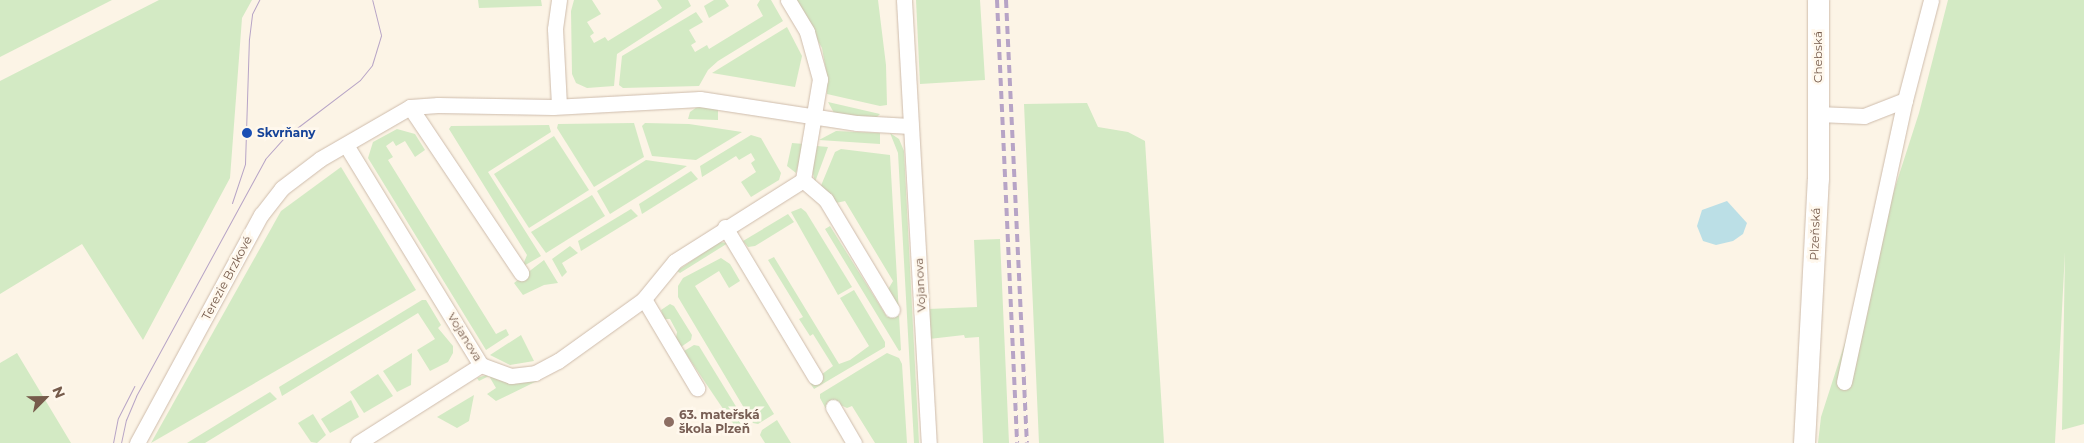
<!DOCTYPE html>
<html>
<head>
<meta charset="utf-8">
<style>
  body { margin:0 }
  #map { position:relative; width:2084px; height:443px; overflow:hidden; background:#fcf4e6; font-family:Montserrat,sans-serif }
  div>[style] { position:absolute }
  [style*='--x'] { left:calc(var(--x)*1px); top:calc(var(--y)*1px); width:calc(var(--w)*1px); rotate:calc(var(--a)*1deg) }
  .green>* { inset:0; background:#d3eac4 }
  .water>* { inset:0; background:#bbdfe6 }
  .roads { filter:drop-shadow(0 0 1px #cebcac) drop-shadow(0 0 1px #cebcac) }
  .street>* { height:15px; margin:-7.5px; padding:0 7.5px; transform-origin:7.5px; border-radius:7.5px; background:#fff }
  .secondary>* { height:21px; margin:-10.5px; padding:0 10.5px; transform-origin:10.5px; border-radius:10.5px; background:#fff }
  .tram>* { height:1px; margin:-0.5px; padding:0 0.5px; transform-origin:0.5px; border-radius:0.5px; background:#b7a4c6 }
  .rail>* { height:4px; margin-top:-2px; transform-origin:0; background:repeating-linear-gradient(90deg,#b7a4c6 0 8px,transparent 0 13px) }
  .dots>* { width:14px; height:14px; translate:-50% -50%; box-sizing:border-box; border:2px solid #fff8ed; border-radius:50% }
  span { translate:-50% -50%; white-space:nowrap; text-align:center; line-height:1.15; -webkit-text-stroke:5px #fff8ed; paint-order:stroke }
  .street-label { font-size:12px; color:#765b4b }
  .transit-label { font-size:12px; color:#164399; font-weight:700 }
  .left { translate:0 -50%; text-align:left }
  .education-label { font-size:12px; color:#785e54; font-weight:700 }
  .north { position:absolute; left:20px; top:373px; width:50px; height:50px; -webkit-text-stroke:4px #fff8ed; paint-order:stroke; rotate:67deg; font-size:14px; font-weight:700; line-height:20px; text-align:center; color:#765b4b }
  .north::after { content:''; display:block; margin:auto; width:18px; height:22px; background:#765b4b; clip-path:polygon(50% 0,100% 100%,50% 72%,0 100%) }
</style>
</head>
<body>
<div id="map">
  <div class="green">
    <div style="clip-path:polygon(0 0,112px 0,0 57px)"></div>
    <div style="clip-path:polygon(159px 0,252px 0,242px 18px,230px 178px,143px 340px,82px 244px,0 294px,0 81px)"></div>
    <div style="clip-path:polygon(478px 0,541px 0,542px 6px,479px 8px)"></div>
    <div style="clip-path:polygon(574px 0,592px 0,601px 14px,587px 22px,594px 33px,590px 36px,594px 43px,605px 37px,608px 41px,662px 8px,657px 0,688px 0,691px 6px,617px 54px,614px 86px,587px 88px,576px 83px,572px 74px,571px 11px)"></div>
    <div style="clip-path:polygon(714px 0,725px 0,729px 6px,709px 18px,704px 6px)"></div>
    <div style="clip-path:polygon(760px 0,771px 0,783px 21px,718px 61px,708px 70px,699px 86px,623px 88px,619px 85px,622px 56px,696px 12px,703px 22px,689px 30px,696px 42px,691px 45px,695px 52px,707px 45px,709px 49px,763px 16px,757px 5px)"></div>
    <div style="clip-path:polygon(794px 0,878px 0,886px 65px,887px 105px,880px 106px,827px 94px,827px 76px,822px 48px)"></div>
    <div style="clip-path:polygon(916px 0,980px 0,985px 80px,920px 84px)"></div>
    <div style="clip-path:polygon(1948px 0,2084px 0,2084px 424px,2062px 430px,2065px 252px,2055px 443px,1818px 443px,1821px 417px,1919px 113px)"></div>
    <div style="clip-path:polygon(787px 27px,802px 56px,795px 87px,712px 73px)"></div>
    <div style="clip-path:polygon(828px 102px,880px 114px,876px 118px,834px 113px)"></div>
    <div style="clip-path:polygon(1087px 103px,1098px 127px,1128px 132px,1145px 141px,1164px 443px,1039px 443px,1024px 104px)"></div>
    <div style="clip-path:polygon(697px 107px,718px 109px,718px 120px,688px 119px,690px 112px)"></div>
    <div style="clip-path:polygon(634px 123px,644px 157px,594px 187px,557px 128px,558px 124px)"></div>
    <div style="clip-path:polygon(645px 123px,689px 124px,742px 132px,696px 160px,652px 156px,642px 126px)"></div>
    <div style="clip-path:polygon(549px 125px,551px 132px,488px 172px,541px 256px,522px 267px,527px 255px,449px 129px,451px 126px)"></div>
    <div style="clip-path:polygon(397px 129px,415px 134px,425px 150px,415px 157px,405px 141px,396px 146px,393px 141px,386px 146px,393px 157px,388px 160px,496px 334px,506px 329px,509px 335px,486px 350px,368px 158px,373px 142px)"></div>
    <div style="clip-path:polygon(836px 131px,880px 133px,880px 144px,819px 140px)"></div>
    <div style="clip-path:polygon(890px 133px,899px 139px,904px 151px,919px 443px,914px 443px,898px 153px)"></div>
    <div style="clip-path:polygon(751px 135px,761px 138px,781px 173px,779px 180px,751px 197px,741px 182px,756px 172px,751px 163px,755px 160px,751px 153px,739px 160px,736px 156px,702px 177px,700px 166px)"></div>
    <div style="clip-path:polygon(554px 136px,589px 190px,529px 228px,494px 174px)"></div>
    <div style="clip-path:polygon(792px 143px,804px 144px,796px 173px,787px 166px)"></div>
    <div style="clip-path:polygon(817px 146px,828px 147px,815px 182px,812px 170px)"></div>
    <div style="clip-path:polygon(841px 149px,890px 155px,901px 350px,899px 351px,825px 229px,830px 226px,887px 317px,897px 308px,887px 291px,893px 281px,845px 201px,836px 203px,820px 188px,835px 152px)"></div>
    <div style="clip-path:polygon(646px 160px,687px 166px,610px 214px,597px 191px)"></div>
    <div style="clip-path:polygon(341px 167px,416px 290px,151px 443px,281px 211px)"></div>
    <div style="clip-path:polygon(691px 171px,698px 179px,642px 214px,639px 204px)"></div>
    <div style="clip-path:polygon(592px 195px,605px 216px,546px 253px,531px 232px)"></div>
    <div style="clip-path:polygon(801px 208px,806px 212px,852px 287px,838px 295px,791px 212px)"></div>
    <div style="clip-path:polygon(631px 209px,638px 216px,581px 251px,578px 241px)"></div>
    <div style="clip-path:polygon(788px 214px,794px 222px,755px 246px,748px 247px,743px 241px)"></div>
    <div style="clip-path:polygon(1000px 239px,1009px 443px,983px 443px,979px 337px,965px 338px,964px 335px,929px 339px,928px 309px,977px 307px,974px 240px)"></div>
    <div style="clip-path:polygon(719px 242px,728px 243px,680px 273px,677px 271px)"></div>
    <div style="clip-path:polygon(570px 246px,578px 253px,562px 263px,567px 272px,562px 277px,552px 259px)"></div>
    <div style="clip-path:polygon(774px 257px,839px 364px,850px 360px,869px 346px,840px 298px,854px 290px,885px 342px,885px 347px,814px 389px,810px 383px,833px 366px,813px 334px,810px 336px,799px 319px,803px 317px,768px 260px)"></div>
    <div style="clip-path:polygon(721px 258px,730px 264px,740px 281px,729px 288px,719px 271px,695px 286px,774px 414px,758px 424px,753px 423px,678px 297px,678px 286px,683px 278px)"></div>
    <div style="clip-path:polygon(544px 260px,558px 283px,544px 285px,523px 295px,514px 283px)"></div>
    <div style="clip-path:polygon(422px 300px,426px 300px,441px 325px,438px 328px,453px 346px,453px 353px,448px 362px,430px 371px,417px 350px,435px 339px,418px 313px,282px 396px,279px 387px)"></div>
    <div style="clip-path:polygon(670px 304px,674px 306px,692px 335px,691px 340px,681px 347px,676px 338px,677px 332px,670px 319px,664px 319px,661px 310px)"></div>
    <div style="clip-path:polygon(521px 335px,534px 361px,510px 365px,490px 355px)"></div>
    <div style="clip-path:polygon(694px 345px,699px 346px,748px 426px,740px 434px,684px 351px)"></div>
    <div style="clip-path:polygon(17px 353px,71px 443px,0 443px,0 363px)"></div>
    <div style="clip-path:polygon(412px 353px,411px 385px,397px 392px,383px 371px)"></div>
    <div style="clip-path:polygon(887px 353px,899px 358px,902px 364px,907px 443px,875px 443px,852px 406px,847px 408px,838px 404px,827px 411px,820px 398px,820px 394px)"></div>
    <div style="clip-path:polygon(378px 374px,393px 396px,364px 413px,350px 392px)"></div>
    <div style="clip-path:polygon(486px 375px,510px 382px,537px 381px,496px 401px,487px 394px,496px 388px,489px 376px,479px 381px,477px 378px)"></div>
    <div style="clip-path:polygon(270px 392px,277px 399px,205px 443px,187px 443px)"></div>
    <div style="clip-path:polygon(474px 395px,469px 421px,457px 428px,437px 417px)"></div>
    <div style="clip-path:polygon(351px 400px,359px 417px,330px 433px,321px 419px)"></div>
    <div style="clip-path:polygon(313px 414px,326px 435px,317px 443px,311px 442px,298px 423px)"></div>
    <div style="clip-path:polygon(777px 420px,791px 443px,765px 443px,760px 435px,762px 430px)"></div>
  </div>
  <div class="water">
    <div style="clip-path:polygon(1727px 201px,1747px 223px,1743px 234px,1733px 241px,1716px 245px,1703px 241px,1697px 226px,1702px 210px)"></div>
  </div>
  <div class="roads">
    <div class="street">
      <div style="--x:559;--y:0;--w:29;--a:98"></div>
      <div style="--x:555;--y:29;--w:77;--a:87"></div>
      <div style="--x:788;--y:0;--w:37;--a:59"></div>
      <div style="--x:807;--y:32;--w:49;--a:74.5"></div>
      <div style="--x:820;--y:79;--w:102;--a:99.6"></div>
      <div style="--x:803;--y:180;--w:30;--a:41"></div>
      <div style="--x:826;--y:200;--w:128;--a:59"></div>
      <div style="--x:904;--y:0;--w:444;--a:86.8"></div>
      <div style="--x:410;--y:107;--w:200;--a:56.2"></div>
      <div style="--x:1818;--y:114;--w:46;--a:2.5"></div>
      <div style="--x:1864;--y:116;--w:44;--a:-21.3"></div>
      <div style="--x:346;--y:145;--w:258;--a:58.5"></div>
      <div style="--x:481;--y:365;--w:32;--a:20"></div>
      <div style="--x:511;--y:376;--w:24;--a:-7"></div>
      <div style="--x:535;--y:373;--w:26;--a:-28"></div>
      <div style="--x:558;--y:361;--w:105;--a:-35.7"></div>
      <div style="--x:643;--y:300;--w:50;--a:-50.6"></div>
      <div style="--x:675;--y:261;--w:151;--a:-32.3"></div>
      <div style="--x:725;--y:227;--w:175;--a:59"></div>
      <div style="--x:644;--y:299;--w:104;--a:59.2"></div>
      <div style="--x:1844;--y:382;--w:289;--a:-77.8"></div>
      <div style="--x:1905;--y:100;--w:103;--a:-75.4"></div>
      <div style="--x:833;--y:407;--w:42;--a:59.7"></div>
      <div style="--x:137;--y:443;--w:260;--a:-61.5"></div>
      <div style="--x:261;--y:215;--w:34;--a:-52"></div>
      <div style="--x:282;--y:188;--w:48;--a:-37.3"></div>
      <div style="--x:320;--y:159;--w:104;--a:-30"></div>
      <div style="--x:410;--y:107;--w:28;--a:-4"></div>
      <div style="--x:438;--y:105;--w:115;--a:1"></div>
      <div style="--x:553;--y:107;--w:147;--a:-3.1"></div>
      <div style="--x:700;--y:99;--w:159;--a:8.7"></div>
      <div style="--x:857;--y:123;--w:53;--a:3.2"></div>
      <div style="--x:358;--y:443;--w:146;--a:-32.4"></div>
    </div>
    <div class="secondary">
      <div style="--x:1804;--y:443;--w:264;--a:-87"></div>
      <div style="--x:1818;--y:179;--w:179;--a:-90"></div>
    </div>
  </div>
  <div class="tram">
    <div style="--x:232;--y:203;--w:41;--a:-71.6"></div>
    <div style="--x:245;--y:164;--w:125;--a:-88.2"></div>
    <div style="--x:249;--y:39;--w:25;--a:-83"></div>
    <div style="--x:252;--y:14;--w:16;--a:-63"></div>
    <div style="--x:113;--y:443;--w:25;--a:-79"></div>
    <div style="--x:118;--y:418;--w:36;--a:-63"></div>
    <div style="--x:121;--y:443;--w:24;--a:-78"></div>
    <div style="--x:126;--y:420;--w:26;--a:-67"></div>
    <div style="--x:136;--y:396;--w:270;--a:-61.4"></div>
    <div style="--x:265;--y:159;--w:30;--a:-48"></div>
    <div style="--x:285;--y:137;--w:94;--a:-37.2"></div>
    <div style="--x:360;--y:80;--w:19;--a:-51"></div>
    <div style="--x:372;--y:65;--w:31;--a:-73"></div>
    <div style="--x:381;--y:35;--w:36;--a:-104"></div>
  </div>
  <div class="rail">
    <div style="--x:997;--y:0;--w:443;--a:87.4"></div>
    <div style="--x:1006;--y:0;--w:443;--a:87.3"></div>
  </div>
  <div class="dots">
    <div style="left:247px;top:133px;background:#1a4fb4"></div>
    <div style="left:669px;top:422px;background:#8d6e63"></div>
  </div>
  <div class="street-label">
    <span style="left:1818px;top:57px;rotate:-90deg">Chebská</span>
    <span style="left:1815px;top:234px;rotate:-88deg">Plzeňská</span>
    <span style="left:227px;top:278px;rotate:-62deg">Terezie Brzkové</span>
    <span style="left:920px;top:285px;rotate:-93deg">Vojanova</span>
    <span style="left:465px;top:337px;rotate:58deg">Vojanova</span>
  </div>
  <div class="transit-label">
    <span class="left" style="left:257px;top:133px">Skvrňany</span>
  </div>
  <div class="education-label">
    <span class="left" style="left:679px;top:422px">63. mateřská<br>škola Plzeň</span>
  </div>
  <div class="north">N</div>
</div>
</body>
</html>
